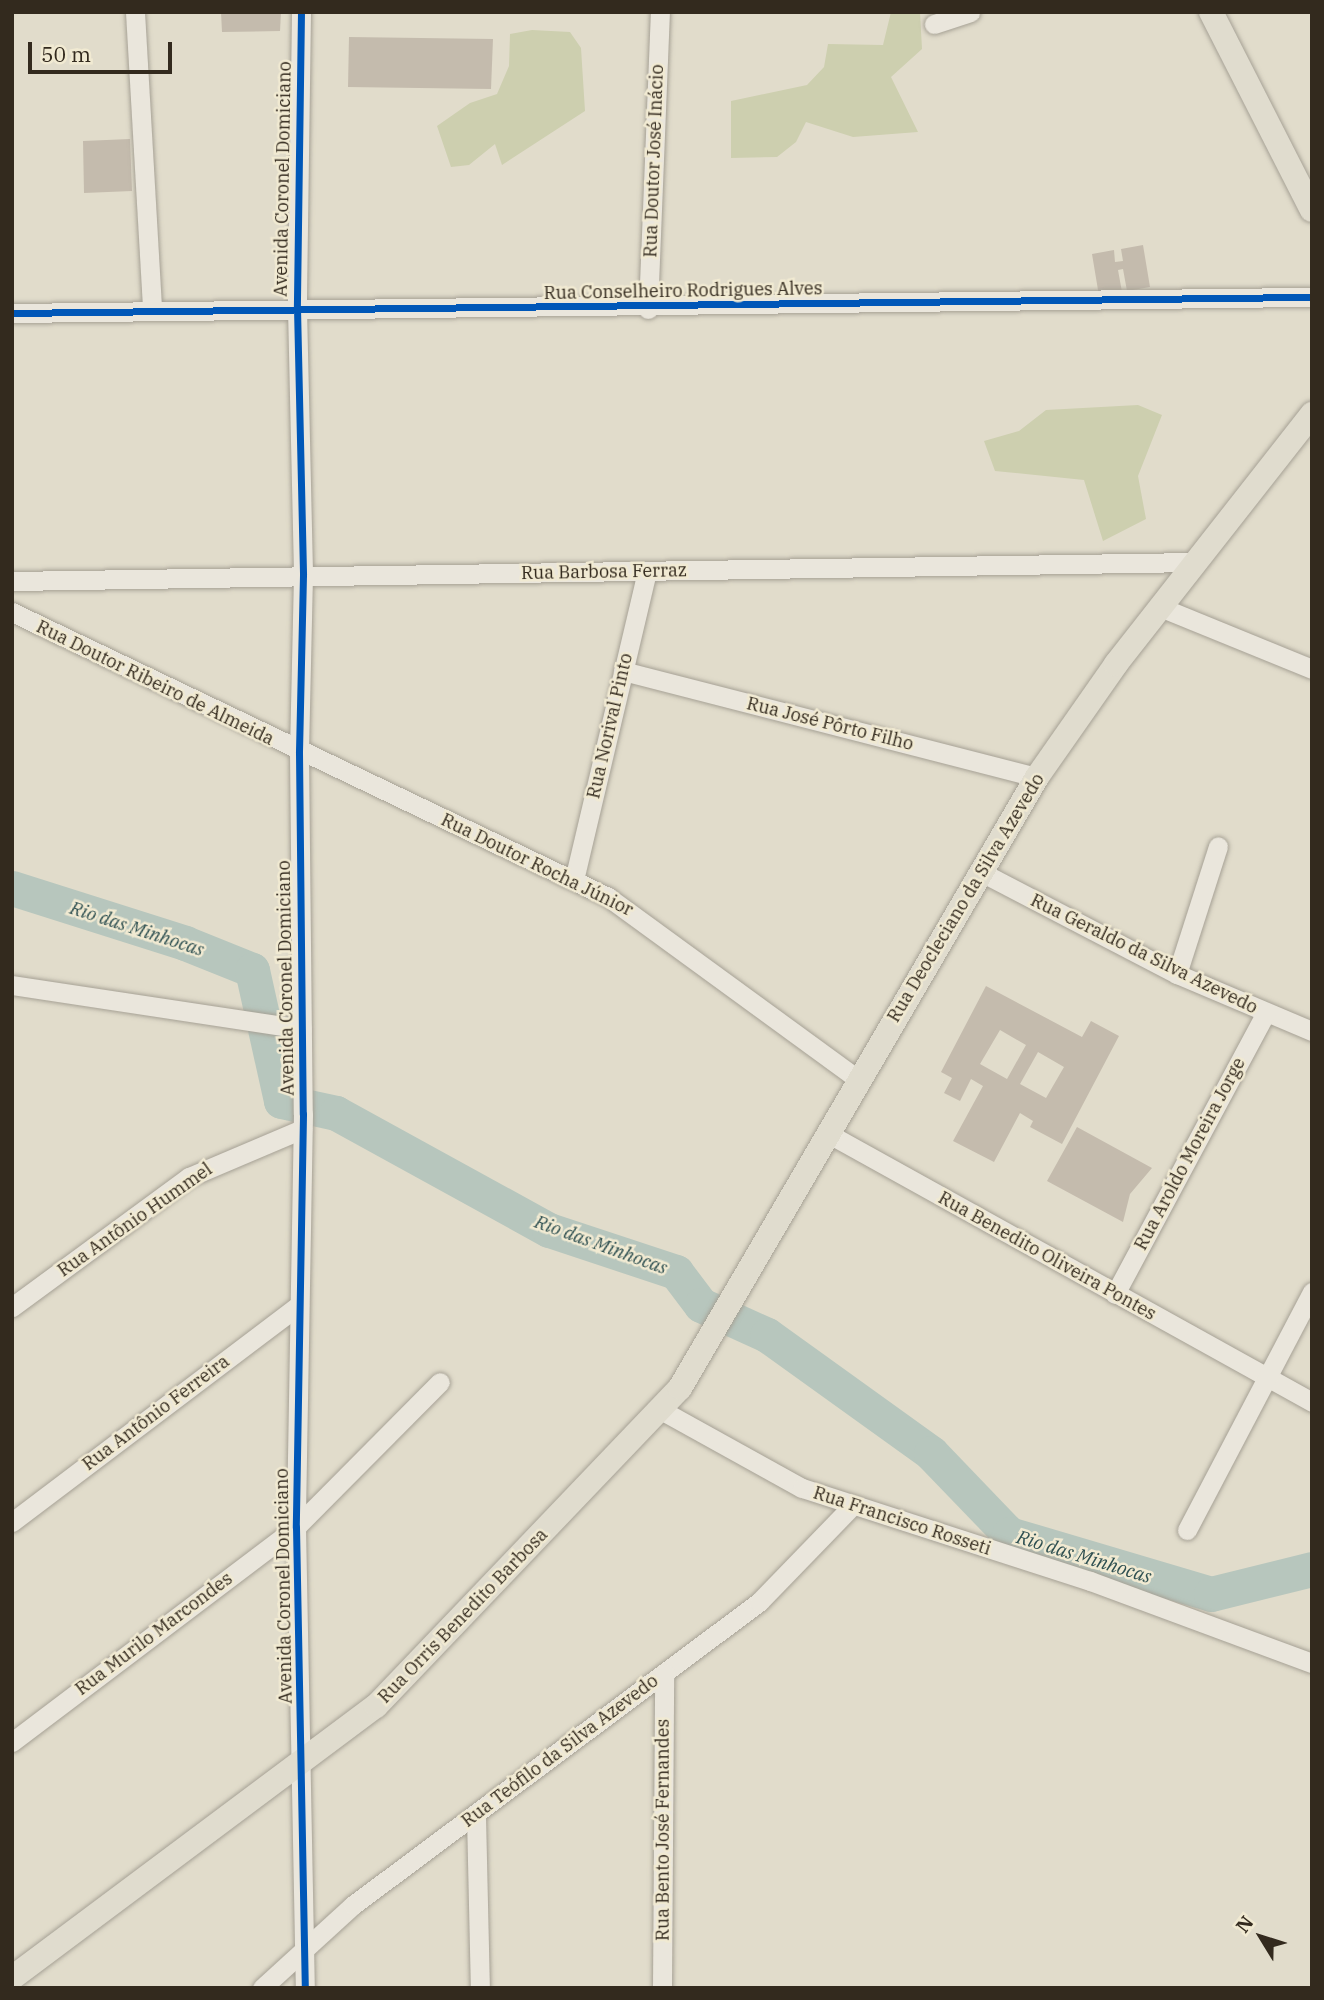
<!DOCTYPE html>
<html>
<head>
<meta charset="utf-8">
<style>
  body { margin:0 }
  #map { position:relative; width:1324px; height:2000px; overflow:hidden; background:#e1dccb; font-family:"IBM Plex Serif",serif }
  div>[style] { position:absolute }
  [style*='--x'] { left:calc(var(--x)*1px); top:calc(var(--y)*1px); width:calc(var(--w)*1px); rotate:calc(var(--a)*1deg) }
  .green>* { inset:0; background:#cdcfaf }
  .river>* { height:35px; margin:-17.5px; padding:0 17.5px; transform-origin:17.5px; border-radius:17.5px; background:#b7c6bd }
  .building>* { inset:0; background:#c4bbad }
  .roads { filter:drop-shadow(0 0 2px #a6a195) drop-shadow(0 0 2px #a6a195) }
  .minor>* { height:19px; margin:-9.5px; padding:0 9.5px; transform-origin:9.5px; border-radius:9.5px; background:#eae6dc }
  .major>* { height:24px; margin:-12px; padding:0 12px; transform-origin:12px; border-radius:12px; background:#e0dcce }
  .cycleway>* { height:7px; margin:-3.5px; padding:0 3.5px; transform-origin:3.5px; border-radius:3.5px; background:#0057b8 }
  span { translate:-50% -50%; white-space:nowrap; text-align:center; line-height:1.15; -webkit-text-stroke:5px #f1ead2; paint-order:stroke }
  .street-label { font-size:18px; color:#332a1e }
  .water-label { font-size:19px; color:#2f5051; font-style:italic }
  .frame { position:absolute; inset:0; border:14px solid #332a1e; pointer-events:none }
  .north { position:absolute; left:1226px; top:1902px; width:70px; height:70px; -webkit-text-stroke:5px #f1ead2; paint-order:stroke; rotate:308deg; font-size:19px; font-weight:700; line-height:28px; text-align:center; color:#332a1e }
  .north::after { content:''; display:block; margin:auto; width:24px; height:32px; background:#332a1e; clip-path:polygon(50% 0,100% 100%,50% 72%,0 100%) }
  .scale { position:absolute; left:28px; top:42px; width:144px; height:32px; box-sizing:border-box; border:4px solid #332a1e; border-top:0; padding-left:9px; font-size:21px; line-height:24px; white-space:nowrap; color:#332a1e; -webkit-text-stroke:5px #f1ead2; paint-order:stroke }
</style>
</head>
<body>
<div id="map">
  <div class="green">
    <div style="clip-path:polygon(891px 12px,920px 12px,922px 49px,891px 77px,918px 132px,853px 137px,806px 122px,796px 142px,777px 157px,731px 158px,731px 101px,807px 85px,824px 67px,828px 44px,883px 45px)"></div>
    <div style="clip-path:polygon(532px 30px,570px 32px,581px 48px,585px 111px,502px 165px,495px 144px,469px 165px,451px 167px,437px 126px,470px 103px,497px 94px,509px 66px,510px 34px)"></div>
    <div style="clip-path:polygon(1138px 405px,1162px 415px,1138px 476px,1146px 519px,1103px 541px,1084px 480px,995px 471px,984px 441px,1019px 431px,1046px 410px)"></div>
  </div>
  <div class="river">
    <div style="--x:12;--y:888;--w:182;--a:17.6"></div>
    <div style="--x:185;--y:943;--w:72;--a:21.9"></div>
    <div style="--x:252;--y:970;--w:134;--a:77.5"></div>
    <div style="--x:281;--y:1101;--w:56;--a:12.3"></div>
    <div style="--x:336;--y:1113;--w:243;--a:28.8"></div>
    <div style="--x:549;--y:1230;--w:134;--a:18.3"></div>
    <div style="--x:676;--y:1272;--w:41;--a:52.9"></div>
    <div style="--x:701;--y:1305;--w:72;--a:24.4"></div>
    <div style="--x:767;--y:1335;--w:202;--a:35.7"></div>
    <div style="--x:931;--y:1453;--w:112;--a:46.1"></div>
    <div style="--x:1009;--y:1534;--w:211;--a:16.5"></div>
    <div style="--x:1211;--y:1594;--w:104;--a:-13.9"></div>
  </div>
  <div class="building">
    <div style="clip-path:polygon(221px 12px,281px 12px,280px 31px,222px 32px)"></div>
    <div style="clip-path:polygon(349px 37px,493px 39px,491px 89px,348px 87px)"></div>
    <div style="clip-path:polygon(130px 139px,132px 191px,84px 193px,83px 141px)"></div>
    <div style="clip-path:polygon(1143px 245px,1150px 287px,1127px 291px,1123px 269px,1118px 270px,1122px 292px,1099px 296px,1092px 254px,1114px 250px,1115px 262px,1123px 261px,1121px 249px)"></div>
    <div style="clip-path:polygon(evenodd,986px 986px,1082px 1037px,1091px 1021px,1119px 1036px,1062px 1144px,1030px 1127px,1033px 1121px,1020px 1113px,994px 1162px,953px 1141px,983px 1086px,971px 1079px,960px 1101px,944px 1093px,952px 1078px,941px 1072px,986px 986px,1000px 1030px,1026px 1045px,1007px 1079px,980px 1064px,1000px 1030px,986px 986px,1038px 1052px,1064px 1067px,1046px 1098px,1020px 1084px,1038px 1052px)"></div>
    <div style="clip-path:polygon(1077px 1127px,1152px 1168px,1130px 1194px,1123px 1222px,1047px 1181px)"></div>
  </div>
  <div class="roads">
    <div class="minor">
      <div style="--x:135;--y:12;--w:296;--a:86.7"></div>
      <div style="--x:301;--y:12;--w:296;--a:90.8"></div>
      <div style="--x:297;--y:308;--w:267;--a:88.7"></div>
      <div style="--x:303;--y:575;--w:178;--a:91.3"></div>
      <div style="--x:299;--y:753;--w:361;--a:89.4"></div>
      <div style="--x:303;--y:1114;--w:413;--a:91"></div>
      <div style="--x:296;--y:1527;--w:461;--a:88.9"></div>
      <div style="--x:934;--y:24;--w:38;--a:-18"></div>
      <div style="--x:648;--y:309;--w:297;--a:-87.7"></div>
      <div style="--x:12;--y:313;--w:1300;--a:-0.71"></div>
      <div style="--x:12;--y:581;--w:1183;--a:-0.92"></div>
      <div style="--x:1160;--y:607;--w:164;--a:22.2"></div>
      <div style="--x:12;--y:612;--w:661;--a:25.56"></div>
      <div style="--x:608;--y:897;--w:311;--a:36.1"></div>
      <div style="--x:623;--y:671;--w:427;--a:14.4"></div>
      <div style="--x:979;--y:871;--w:223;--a:27.5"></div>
      <div style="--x:1177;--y:974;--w:147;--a:22.9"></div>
      <div style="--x:574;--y:880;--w:317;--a:-76.7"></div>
      <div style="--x:1177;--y:974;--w:134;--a:-72.2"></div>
      <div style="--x:12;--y:985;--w:293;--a:8.6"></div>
      <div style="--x:829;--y:1134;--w:552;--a:29.02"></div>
      <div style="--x:1115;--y:1294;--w:318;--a:-61.8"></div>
      <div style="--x:12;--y:1307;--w:220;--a:-36.3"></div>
      <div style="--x:189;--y:1177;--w:123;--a:-23"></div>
      <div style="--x:661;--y:1410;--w:161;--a:29"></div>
      <div style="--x:802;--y:1488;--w:303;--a:17.9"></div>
      <div style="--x:1090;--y:1581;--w:237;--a:20.3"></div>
      <div style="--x:12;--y:1522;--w:360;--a:-37.1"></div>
      <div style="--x:1187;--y:1530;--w:269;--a:-62.3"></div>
      <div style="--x:12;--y:1742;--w:356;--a:-37.1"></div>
      <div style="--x:296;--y:1527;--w:204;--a:-45.2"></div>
      <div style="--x:476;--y:1816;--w:172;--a:88.7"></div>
      <div style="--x:262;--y:1988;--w:123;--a:-42.4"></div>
      <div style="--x:353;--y:1905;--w:507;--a:-36.73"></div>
      <div style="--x:759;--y:1602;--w:132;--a:-45.9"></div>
      <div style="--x:662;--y:1988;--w:315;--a:-89.6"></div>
    </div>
    <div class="major">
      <div style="--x:1211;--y:12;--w:222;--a:63"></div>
      <div style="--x:12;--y:1978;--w:454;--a:-36.8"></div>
      <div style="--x:376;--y:1706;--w:440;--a:-46.3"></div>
      <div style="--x:680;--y:1388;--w:708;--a:-59.7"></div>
      <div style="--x:1037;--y:777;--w:138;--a:-55"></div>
      <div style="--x:1116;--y:664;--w:318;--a:-51.9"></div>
    </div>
  </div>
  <div class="cycleway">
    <div style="--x:301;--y:12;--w:296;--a:90.8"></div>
    <div style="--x:297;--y:308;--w:267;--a:88.7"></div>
    <div style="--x:303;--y:575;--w:178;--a:91.3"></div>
    <div style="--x:299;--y:753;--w:361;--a:89.4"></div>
    <div style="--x:303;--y:1114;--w:413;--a:91"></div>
    <div style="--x:296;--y:1527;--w:461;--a:88.9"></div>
    <div style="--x:12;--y:313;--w:1300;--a:-0.71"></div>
  </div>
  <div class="street-label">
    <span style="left:654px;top:161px;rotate:-88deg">Rua Doutor José Inácio</span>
    <span style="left:283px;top:179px;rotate:-89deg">Avenida Coronel Domiciano</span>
    <span style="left:683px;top:291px;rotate:-1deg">Rua Conselheiro Rodrigues Alves</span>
    <span style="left:604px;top:572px;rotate:-1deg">Rua Barbosa Ferraz</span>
    <span style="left:155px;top:683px;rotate:26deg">Rua Doutor Ribeiro de Almeida</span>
    <span style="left:830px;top:724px;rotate:14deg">Rua José Pôrto Filho</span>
    <span style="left:610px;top:726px;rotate:-77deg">Rua Norival Pinto</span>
    <span style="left:537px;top:865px;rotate:26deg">Rua Doutor Rocha Júnior</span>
    <span style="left:966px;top:898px;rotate:-59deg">Rua Deocleciano da Silva Azevedo</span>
    <span style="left:1144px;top:954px;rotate:26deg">Rua Geraldo da Silva Azevedo</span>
    <span style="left:286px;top:978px;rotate:-91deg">Avenida Coronel Domiciano</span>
    <span style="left:1190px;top:1154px;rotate:-62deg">Rua Aroldo Moreira Jorge</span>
    <span style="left:135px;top:1220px;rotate:-35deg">Rua Antônio Hummel</span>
    <span style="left:1047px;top:1256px;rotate:29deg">Rua Benedito Oliveira Pontes</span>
    <span style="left:156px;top:1413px;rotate:-37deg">Rua Antônio Ferreira</span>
    <span style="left:902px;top:1521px;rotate:18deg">Rua Francisco Rosseti</span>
    <span style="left:284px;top:1586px;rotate:-91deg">Avenida Coronel Domiciano</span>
    <span style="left:463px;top:1616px;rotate:-46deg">Rua Orris Benedito Barbosa</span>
    <span style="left:154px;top:1634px;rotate:-37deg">Rua Murilo Marcondes</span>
    <span style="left:560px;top:1751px;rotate:-37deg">Rua Teófilo da Silva Azevedo</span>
    <span style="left:663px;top:1830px;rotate:-90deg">Rua Bento José Fernandes</span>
  </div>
  <div class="water-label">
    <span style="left:137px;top:929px;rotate:18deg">Rio das Minhocas</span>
    <span style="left:601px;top:1245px;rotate:20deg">Rio das Minhocas</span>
    <span style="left:1084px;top:1557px;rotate:17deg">Rio das Minhocas</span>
  </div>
  <div class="frame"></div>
  <div class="north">N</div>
  <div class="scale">50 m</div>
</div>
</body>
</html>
